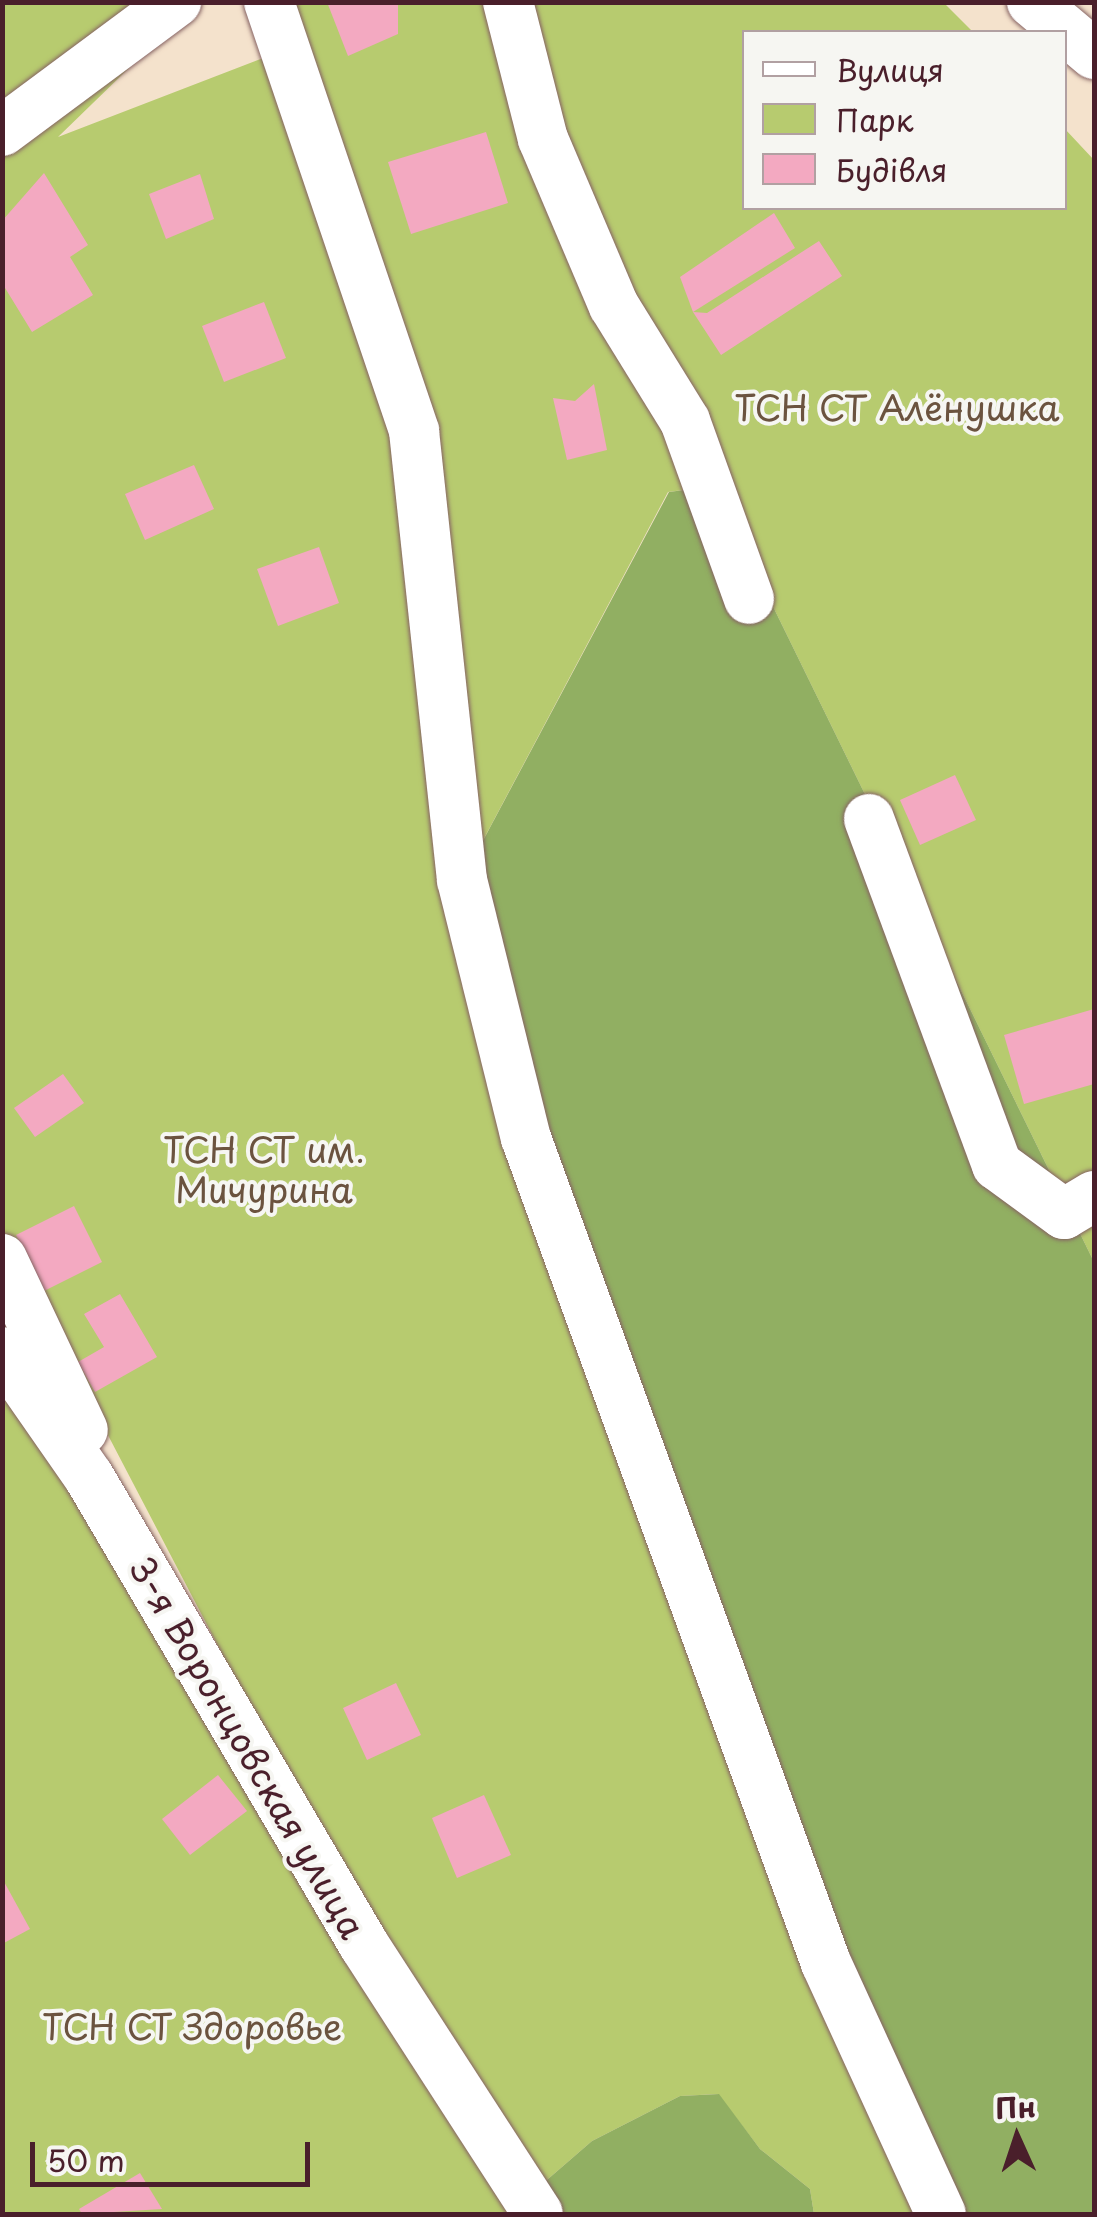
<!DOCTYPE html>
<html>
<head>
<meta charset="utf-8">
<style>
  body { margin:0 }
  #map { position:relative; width:1097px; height:2217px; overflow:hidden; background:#f4e2cc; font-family:"Playpen Sans",sans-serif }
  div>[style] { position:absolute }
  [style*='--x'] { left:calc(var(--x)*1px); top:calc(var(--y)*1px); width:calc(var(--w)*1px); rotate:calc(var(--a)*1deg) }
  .green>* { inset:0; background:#b7cb6f }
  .forest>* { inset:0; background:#91af62 }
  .building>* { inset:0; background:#f3a9c1 }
  .roads { filter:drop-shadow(0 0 2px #866363) drop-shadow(0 0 2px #866363) }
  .minor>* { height:50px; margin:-25px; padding:0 25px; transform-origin:25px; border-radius:25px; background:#fff }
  span { translate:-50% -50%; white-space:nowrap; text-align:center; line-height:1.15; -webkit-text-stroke:8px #f6f6f2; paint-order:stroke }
  .park-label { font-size:35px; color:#6b533f }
  .street-label { font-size:35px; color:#4a1f2b }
  .frame { position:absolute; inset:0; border:5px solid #4a1f2b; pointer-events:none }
  .legend { position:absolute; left:742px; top:30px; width:325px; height:180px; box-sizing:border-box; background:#f6f6f2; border:2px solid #b1a0a2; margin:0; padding:12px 18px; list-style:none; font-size:30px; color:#4a1f2b }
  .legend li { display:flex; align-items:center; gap:20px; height:50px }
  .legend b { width:50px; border:2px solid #b1a0a2 }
  .north { position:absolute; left:967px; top:2087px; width:100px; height:100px; -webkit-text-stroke:8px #f6f6f2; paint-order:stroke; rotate:357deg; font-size:28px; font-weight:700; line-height:40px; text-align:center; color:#4a1f2b }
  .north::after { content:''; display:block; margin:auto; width:35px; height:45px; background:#4a1f2b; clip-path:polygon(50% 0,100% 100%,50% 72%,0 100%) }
  .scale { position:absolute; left:30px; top:2142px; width:280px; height:45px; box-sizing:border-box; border:5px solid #4a1f2b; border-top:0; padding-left:12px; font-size:30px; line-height:35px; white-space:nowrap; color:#4a1f2b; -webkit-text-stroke:8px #f6f6f2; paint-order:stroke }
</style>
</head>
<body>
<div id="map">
  <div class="green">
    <div style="clip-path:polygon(2px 3px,196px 3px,58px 137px,271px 55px,399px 433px,443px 852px,928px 2214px,814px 2214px,810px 2189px,760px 2149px,718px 2094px,680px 2096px,592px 2141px,533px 2192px,372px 1941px,3px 1234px)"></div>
    <div style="clip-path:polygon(269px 3px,944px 3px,973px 32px,744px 32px,744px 208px,1064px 208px,1065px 129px,1094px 160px,1094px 1262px,714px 486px,668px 492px,462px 880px,436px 593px)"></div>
    <div style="clip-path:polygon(2px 1307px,538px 2214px,3px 2214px)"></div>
  </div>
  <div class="forest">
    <div style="clip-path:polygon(714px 486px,1094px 1262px,1094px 2214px,928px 2214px,462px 880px,669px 492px)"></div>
    <div style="clip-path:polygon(719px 2094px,760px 2149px,810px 2189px,814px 2214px,542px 2214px,533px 2192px,592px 2141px,680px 2096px)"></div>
  </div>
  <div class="building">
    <div style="clip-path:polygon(327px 2px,398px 2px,398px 34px,348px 56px)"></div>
    <div style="clip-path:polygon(486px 132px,508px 203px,411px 234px,388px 162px)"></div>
    <div style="clip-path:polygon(44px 173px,88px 245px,70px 257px,93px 295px,32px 332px,2px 283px,2px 221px)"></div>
    <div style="clip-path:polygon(200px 174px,214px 219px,166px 239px,149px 194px)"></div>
    <div style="clip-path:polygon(774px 213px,795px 248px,693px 312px,680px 277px)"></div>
    <div style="clip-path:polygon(819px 241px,842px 276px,721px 355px,693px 312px,707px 313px)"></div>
    <div style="clip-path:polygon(264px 302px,286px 358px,224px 382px,202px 326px)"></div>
    <div style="clip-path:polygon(594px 384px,607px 450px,567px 460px,553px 398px,575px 401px)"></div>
    <div style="clip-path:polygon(194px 465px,214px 509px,145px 540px,125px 494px)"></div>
    <div style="clip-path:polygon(319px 547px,339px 603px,278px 626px,257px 569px)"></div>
    <div style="clip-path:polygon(955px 775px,976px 820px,920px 845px,900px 800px)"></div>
    <div style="clip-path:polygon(1094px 1009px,1094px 1084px,1024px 1104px,1004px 1035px)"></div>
    <div style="clip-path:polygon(63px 1074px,84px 1103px,35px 1137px,14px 1108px)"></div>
    <div style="clip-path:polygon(74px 1206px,102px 1262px,44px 1291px,16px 1235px)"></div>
    <div style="clip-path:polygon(120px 1294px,157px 1357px,95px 1392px,78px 1362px,104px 1347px,84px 1314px)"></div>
    <div style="clip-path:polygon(396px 1683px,421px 1735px,367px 1760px,343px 1708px)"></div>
    <div style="clip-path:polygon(218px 1775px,247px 1811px,190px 1855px,162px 1819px)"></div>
    <div style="clip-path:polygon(484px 1795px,511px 1855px,457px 1878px,432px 1818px)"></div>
    <div style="clip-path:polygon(2px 1878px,30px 1929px,2px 1944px)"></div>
    <div style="clip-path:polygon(140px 2173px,162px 2209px,82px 2214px,79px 2209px)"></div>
  </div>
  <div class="roads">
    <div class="minor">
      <div style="--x:269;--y:2;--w:453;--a:71.3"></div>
      <div style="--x:414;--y:431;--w:452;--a:83.9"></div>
      <div style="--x:462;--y:880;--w:266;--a:76.1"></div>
      <div style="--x:526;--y:1138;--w:878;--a:70.02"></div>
      <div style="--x:826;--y:1963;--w:276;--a:65.4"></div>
      <div style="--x:508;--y:2;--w:141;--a:75.7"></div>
      <div style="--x:543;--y:139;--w:181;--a:67"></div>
      <div style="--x:614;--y:306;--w:135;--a:58.3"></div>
      <div style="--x:685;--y:421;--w:189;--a:70.2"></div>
      <div style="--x:1032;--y:2;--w:81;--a:40"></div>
      <div style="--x:2;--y:131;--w:217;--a:-36.6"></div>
      <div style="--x:869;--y:819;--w:369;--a:69.7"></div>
      <div style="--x:997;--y:1165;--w:83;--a:36.2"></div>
      <div style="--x:1064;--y:1214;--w:35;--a:-31"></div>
      <div style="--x:2;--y:1259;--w:189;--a:64.7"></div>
      <div style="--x:2;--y:1352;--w:152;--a:55.2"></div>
      <div style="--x:89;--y:1477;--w:543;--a:59.56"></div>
      <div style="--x:364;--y:1945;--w:320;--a:57.1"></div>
    </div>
  </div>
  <div class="park-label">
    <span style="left:897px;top:407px">ТСН СТ Алёнушка</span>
    <span style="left:264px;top:1169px">ТСН СТ им.<br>Мичурина</span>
    <span style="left:192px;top:2026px">ТСН СТ Здоровье</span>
  </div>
  <div class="street-label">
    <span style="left:248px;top:1747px;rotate:60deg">3-я Воронцовская улица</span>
  </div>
  <div class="frame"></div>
  <ul class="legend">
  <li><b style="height:12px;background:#fff"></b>Вулиця</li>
  <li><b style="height:28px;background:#b7cb6f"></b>Парк</li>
  <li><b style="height:28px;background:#f3a9c1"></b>Будівля</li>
  </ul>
  <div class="north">Пн</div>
  <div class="scale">50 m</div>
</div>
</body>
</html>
